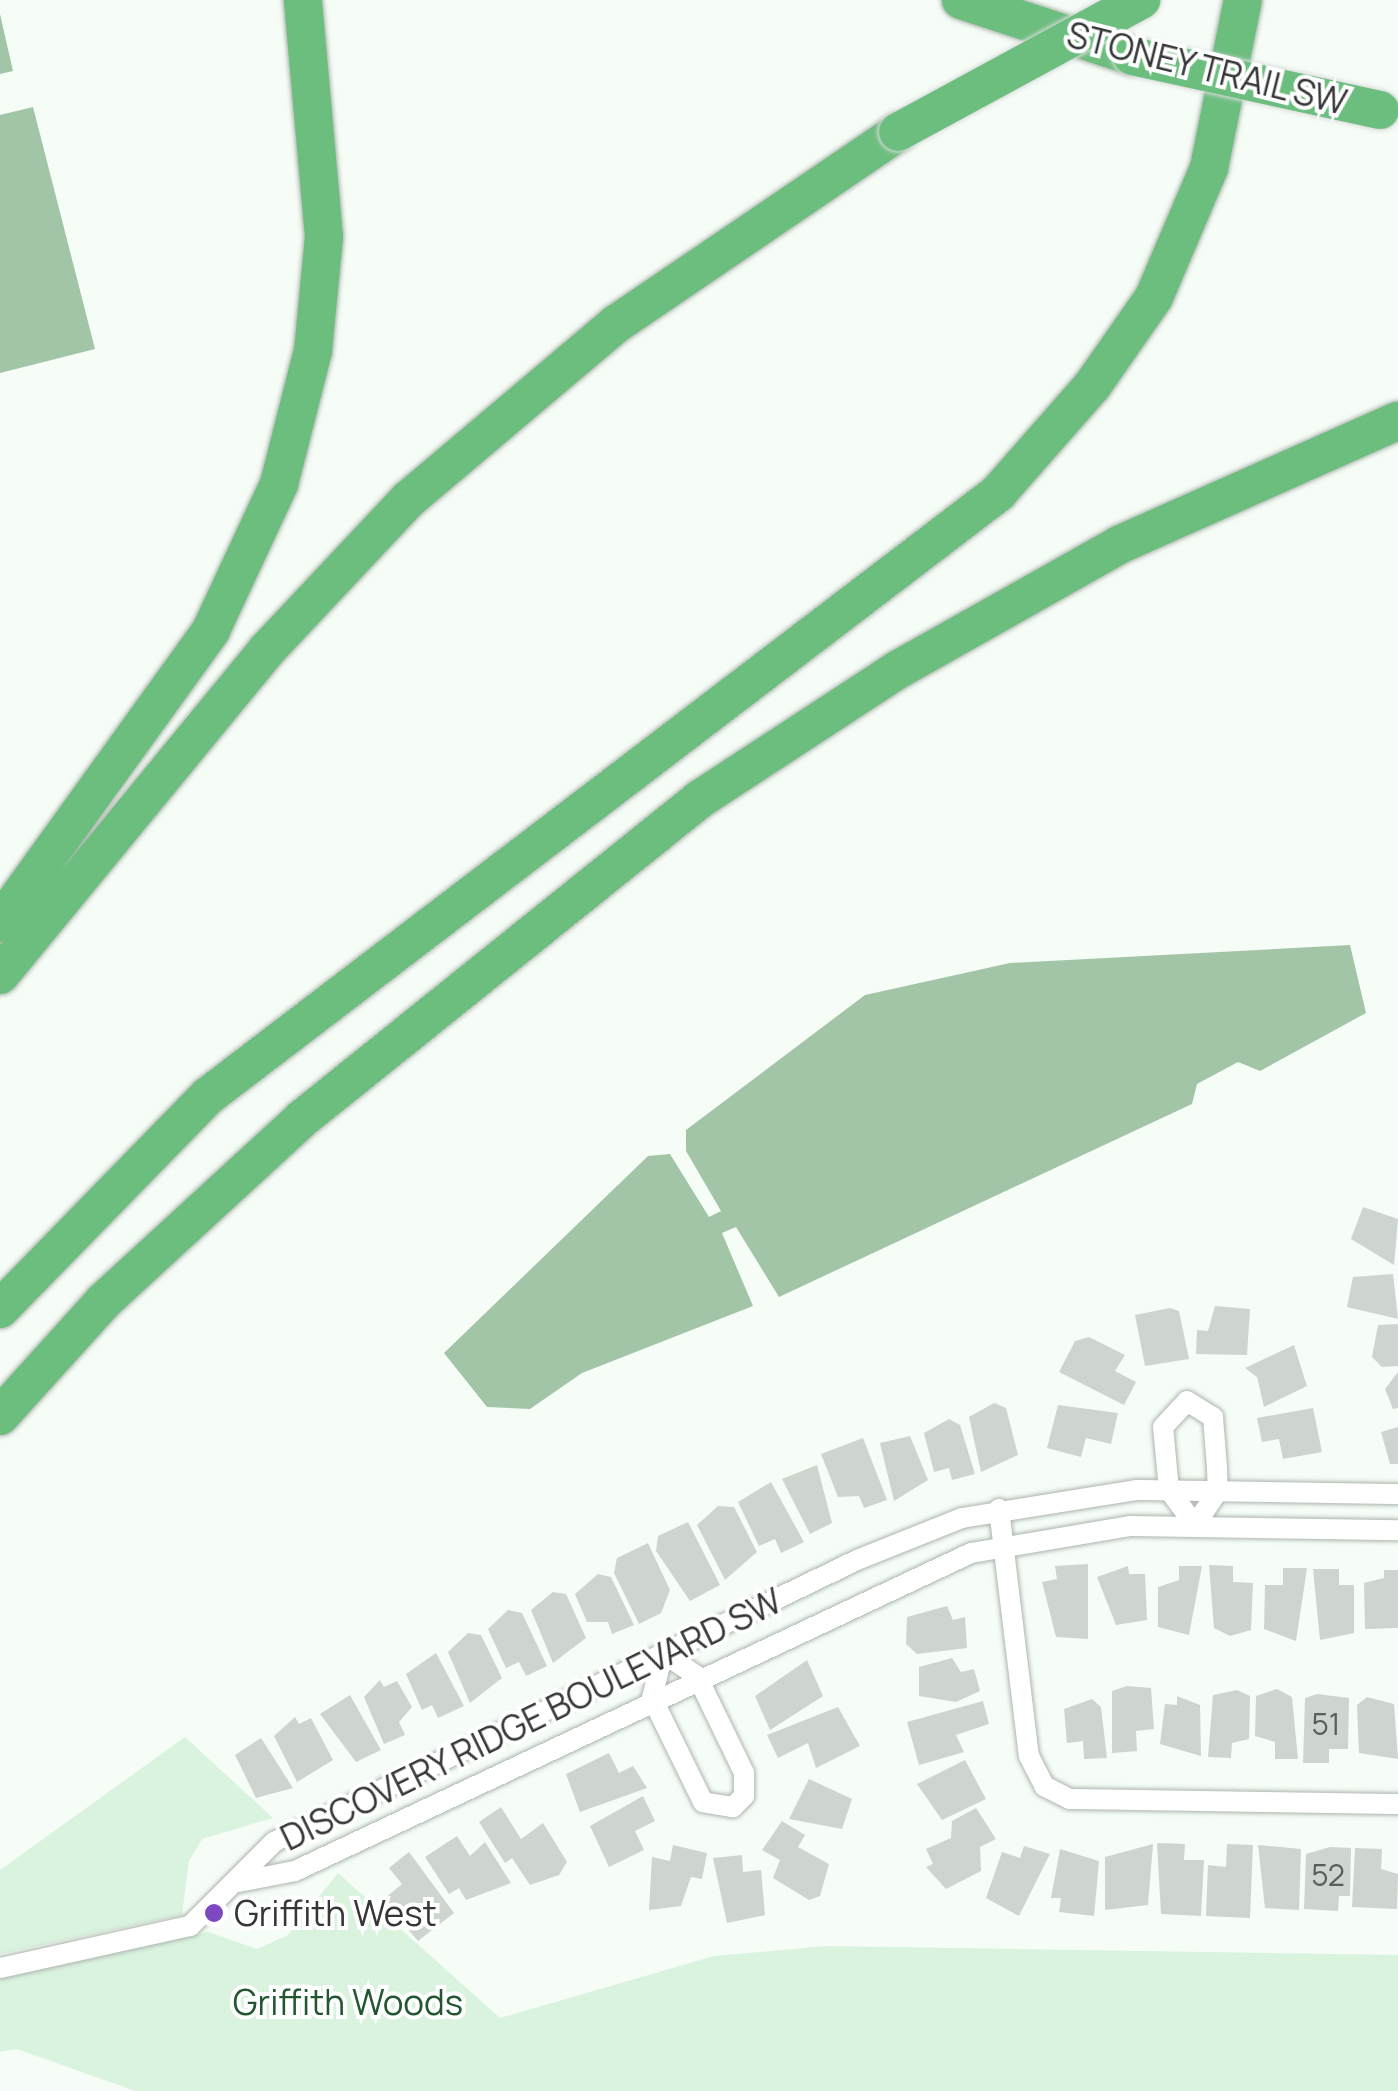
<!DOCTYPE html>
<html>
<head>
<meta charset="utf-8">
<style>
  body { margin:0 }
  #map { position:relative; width:1398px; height:2091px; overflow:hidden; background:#f5fdf6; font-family:Manrope,sans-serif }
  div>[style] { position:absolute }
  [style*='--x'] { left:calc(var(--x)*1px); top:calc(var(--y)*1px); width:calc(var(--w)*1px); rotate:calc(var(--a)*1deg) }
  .green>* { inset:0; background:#daf3de }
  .water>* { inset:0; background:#a2c5a8 }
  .building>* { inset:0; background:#cdd5ce }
  .roads { filter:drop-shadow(0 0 2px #adb5ae) drop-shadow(0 0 2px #adb5ae) }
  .minor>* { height:20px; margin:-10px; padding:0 10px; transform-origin:10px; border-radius:10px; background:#fff }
  .motorway>* { height:38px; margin:-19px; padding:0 19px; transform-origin:19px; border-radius:19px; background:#6cbe7f }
  .bridges { filter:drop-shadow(0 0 2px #dadbdb) drop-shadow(0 0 2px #dadbdb) }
  .motorway-bridge>* { height:38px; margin:-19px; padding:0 19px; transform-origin:19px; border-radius:19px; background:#6cbe7f }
  .dots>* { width:28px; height:28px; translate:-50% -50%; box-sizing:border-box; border:5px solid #fff; border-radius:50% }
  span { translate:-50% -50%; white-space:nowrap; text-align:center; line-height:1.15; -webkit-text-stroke:8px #fff; paint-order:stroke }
  .number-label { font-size:30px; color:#5a5e5b }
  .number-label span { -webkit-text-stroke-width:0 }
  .street-label { font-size:35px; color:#343735 }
  .poi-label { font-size:35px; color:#343735 }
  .left { translate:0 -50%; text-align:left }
  .park-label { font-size:35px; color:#235731 }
</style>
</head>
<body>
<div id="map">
  <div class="green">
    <div style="clip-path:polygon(185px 1737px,273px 1818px,202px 1839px,189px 1861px,182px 1915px,0 1954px,0 1870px)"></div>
    <div style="clip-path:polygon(338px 1873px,500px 2018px,714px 1956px,827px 1946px,1398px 1955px,1398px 2091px,135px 2091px,17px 2049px,0 2052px,0 1977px,208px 1932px,257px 1949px,288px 1935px)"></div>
  </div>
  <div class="water">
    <div style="clip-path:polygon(0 14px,13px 71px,0 74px)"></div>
    <div style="clip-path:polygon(33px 107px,95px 349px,0 373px,0 115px)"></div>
    <div style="clip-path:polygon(1350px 945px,1366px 1013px,1260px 1071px,1238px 1062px,1197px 1084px,1192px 1104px,779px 1297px,736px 1227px,722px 1233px,753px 1306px,582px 1373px,530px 1409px,487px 1407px,444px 1353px,648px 1156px,670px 1154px,709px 1217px,721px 1211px,686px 1151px,686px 1130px,865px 995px,1010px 963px)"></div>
  </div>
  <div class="building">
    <div style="clip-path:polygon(1363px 1207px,1398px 1219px,1394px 1265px,1351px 1239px)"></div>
    <div style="clip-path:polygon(1393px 1274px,1398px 1319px,1347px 1307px,1353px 1277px)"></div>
    <div style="clip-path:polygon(1215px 1306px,1250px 1309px,1247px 1355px,1196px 1354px,1197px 1330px,1208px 1331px)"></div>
    <div style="clip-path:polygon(1170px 1308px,1179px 1311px,1189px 1359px,1145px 1366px,1135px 1315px)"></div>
    <div style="clip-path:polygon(1398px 1324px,1398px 1366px,1382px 1367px,1372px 1357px,1378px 1325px)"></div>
    <div style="clip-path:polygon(1089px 1337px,1125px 1355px,1115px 1371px,1136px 1382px,1124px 1405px,1059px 1372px,1075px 1341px)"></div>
    <div style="clip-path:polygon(1294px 1345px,1307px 1386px,1264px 1407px,1257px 1377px,1245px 1368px)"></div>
    <div style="clip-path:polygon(1398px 1372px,1398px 1408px,1393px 1409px,1385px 1389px)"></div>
    <div style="clip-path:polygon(994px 1403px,1006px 1408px,1018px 1455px,981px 1472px,969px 1417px)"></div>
    <div style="clip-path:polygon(1058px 1405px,1118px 1413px,1111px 1444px,1086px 1438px,1081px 1457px,1047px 1448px)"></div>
    <div style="clip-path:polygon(1313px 1408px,1322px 1452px,1283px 1459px,1279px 1439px,1262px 1442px,1257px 1418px)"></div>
    <div style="clip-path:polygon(949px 1419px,960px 1425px,975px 1474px,952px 1480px,949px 1468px,934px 1472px,924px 1433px)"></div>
    <div style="clip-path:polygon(1398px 1427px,1398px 1464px,1390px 1464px,1381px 1432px)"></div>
    <div style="clip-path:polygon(910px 1436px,928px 1480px,894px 1501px,880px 1443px)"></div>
    <div style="clip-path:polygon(863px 1438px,887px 1500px,864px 1508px,859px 1496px,838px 1497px,821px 1454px)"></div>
    <div style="clip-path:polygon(817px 1465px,832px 1523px,810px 1534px,782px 1479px)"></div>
    <div style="clip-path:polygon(771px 1482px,804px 1542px,781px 1553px,775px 1539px,759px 1546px,738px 1502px)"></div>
    <div style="clip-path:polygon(718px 1506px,734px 1507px,757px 1552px,725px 1580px,697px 1525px)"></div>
    <div style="clip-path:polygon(688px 1522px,720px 1585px,690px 1601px,656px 1551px,658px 1536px)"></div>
    <div style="clip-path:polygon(648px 1543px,670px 1590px,661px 1613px,639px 1624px,614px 1573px,617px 1558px)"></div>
    <div style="clip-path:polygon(1088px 1564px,1088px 1639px,1056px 1637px,1042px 1582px,1057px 1579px,1055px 1566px)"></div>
    <div style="clip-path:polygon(1209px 1565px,1233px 1566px,1233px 1582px,1253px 1583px,1251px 1630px,1230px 1636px,1214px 1628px)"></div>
    <div style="clip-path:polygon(1128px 1566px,1129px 1574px,1145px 1574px,1147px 1620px,1116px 1625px,1097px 1577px)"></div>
    <div style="clip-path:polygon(1179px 1566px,1202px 1566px,1189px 1635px,1158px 1627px,1158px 1587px,1179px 1580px)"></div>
    <div style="clip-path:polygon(1283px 1568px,1307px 1568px,1296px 1641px,1264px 1629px,1265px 1585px,1283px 1585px)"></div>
    <div style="clip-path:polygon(1313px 1569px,1339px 1569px,1339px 1585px,1354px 1585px,1354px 1633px,1320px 1640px)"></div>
    <div style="clip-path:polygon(1384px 1570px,1398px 1570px,1398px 1628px,1365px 1629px,1364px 1583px,1384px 1578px)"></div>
    <div style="clip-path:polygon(598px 1574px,611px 1577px,634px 1625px,612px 1634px,608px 1622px,587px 1622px,575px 1594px)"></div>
    <div style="clip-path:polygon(553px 1592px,566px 1594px,586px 1638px,553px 1663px,531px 1610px)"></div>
    <div style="clip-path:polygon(947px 1606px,953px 1620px,965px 1617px,967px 1648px,917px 1654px,906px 1644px,907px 1617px)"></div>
    <div style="clip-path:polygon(508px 1610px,522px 1613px,547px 1666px,526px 1676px,519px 1662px,506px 1668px,488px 1629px)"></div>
    <div style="clip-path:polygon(468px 1633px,481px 1635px,502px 1678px,470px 1703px,448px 1652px)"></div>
    <div style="clip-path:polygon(436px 1653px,464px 1706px,438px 1718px,432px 1705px,422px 1710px,406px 1674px)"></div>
    <div style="clip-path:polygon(952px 1658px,961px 1672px,974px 1669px,980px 1691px,956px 1702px,919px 1696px,919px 1667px)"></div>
    <div style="clip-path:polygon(807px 1660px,823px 1696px,770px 1730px,755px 1696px)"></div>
    <div style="clip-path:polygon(380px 1680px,384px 1687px,397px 1681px,412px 1707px,399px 1722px,405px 1735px,384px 1744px,364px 1697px)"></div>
    <div style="clip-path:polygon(1127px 1686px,1151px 1688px,1154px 1729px,1136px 1731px,1137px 1751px,1112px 1753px,1112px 1691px)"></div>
    <div style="clip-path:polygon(1277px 1689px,1292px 1697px,1298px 1759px,1275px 1759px,1275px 1742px,1255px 1736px,1256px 1696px)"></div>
    <div style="clip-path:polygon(1237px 1690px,1250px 1696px,1249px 1739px,1232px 1743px,1231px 1758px,1208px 1757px,1213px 1695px)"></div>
    <div style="clip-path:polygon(1317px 1694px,1349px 1698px,1348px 1749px,1329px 1749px,1329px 1763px,1303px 1763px,1305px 1698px)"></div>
    <div style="clip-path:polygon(350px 1695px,381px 1750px,356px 1762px,320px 1714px)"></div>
    <div style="clip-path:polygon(1177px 1696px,1200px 1705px,1201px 1756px,1160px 1744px,1165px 1704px,1177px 1705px)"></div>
    <div style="clip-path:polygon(1367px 1697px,1394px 1704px,1398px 1759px,1359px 1753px,1357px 1705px)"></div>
    <div style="clip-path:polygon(1092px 1699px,1101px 1707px,1107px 1758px,1084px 1759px,1083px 1741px,1067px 1743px,1064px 1709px)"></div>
    <div style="clip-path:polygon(983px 1701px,989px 1724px,956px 1735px,964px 1752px,919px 1765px,907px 1722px)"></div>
    <div style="clip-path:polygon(838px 1707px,860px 1746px,816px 1768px,808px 1743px,778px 1758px,767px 1735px)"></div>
    <div style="clip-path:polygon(295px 1717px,299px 1724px,311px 1718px,333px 1760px,297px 1782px,274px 1736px)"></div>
    <div style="clip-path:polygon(261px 1738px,293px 1788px,256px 1798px,235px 1755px)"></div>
    <div style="clip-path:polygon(609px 1753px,619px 1773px,633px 1766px,647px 1788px,580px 1812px,566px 1774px)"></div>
    <div style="clip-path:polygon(965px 1760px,986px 1799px,942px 1820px,917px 1784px)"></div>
    <div style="clip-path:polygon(809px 1779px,852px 1799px,842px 1829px,789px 1819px)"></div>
    <div style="clip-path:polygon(643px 1796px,655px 1821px,635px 1831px,644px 1850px,609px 1867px,590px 1826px)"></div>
    <div style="clip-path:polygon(501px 1807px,521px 1839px,543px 1823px,567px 1862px,559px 1875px,530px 1885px,512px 1858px,505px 1863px,479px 1822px)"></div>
    <div style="clip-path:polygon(976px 1808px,996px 1839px,980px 1847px,981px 1871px,946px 1889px,926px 1867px,933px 1864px,926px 1849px,951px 1838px,952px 1821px)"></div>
    <div style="clip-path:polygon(782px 1821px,805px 1835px,798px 1847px,829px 1864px,820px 1896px,809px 1900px,773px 1878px,780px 1860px,762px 1850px)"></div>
    <div style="clip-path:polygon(457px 1836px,470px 1856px,485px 1842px,511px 1883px,466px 1900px,459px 1888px,449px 1894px,425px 1857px)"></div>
    <div style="clip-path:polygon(1157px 1843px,1185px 1844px,1184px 1860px,1204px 1860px,1201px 1916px,1161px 1914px)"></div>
    <div style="clip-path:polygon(1153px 1844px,1148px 1905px,1105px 1910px,1105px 1857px)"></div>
    <div style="clip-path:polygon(1227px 1844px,1253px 1845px,1250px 1918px,1206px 1916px,1208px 1865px,1226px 1867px)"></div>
    <div style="clip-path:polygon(673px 1845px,707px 1853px,702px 1879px,691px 1877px,681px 1906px,649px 1910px,652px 1857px,670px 1861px)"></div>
    <div style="clip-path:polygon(1258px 1845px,1301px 1849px,1299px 1910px,1265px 1908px)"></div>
    <div style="clip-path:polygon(1024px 1846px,1050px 1854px,1019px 1916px,986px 1898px,1002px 1852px,1020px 1858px)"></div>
    <div style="clip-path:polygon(1330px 1847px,1351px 1848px,1350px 1896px,1339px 1896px,1338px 1911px,1304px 1909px,1306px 1854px)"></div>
    <div style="clip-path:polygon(1355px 1848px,1382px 1849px,1381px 1869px,1398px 1874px,1397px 1909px,1352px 1907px)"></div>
    <div style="clip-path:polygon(1060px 1849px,1099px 1861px,1094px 1916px,1059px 1912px,1061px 1898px,1051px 1898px)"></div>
    <div style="clip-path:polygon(409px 1852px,454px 1913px,418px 1941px,383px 1900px,402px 1884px,389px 1868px)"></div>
    <div style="clip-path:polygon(742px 1855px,743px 1872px,761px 1870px,765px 1915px,727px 1923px,713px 1858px)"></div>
  </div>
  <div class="roads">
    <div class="minor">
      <div style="--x:1187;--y:1401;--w:31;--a:32"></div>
      <div style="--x:1213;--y:1417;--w:51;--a:85.5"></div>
      <div style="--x:1217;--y:1468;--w:23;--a:88"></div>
      <div style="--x:1218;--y:1491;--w:41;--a:124.1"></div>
      <div style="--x:1195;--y:1525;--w:44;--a:-126.6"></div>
      <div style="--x:1169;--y:1490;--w:63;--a:-95.4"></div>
      <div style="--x:1163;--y:1427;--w:35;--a:-47"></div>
      <div style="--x:999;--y:1509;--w:249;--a:83.1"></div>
      <div style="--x:1029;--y:1756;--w:34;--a:63"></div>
      <div style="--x:1044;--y:1786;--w:28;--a:27"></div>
      <div style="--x:1069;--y:1799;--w:329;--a:0.9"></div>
      <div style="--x:663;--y:1653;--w:41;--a:34.1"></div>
      <div style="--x:697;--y:1676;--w:108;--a:64.1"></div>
      <div style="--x:744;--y:1773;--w:23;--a:90"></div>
      <div style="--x:744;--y:1796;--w:16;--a:135"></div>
      <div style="--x:733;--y:1807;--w:30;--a:-171"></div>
      <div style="--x:703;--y:1802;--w:116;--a:-116.1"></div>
      <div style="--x:652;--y:1698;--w:46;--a:-76.3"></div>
      <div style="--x:238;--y:1882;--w:58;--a:-10.9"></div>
      <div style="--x:295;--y:1871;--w:747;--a:-25.19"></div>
      <div style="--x:971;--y:1553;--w:162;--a:-9.6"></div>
      <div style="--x:1131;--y:1526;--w:267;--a:0.9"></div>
      <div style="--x:0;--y:1968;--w:195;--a:-12.5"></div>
      <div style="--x:190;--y:1926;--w:119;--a:-45"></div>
      <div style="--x:274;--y:1842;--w:648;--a:-25.81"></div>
      <div style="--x:857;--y:1560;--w:113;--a:-21.8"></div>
      <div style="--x:962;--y:1518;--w:176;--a:-9.1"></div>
      <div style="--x:1136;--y:1490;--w:262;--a:0.9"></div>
    </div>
    <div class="motorway">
      <div style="--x:961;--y:0;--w:180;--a:18.1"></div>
      <div style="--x:0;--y:923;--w:361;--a:-54.2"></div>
      <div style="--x:211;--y:630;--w:161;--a:-65"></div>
      <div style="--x:279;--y:484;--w:137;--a:-75.7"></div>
      <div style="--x:313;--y:351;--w:115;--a:-84.5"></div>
      <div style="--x:324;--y:237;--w:238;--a:-95.1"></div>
      <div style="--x:0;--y:975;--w:421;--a:-50.6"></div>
      <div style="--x:267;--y:650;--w:207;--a:-46.8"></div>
      <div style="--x:409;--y:499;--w:271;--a:-40.2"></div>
      <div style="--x:616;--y:324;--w:341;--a:-34.2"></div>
      <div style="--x:0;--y:1309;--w:298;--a:-45.7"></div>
      <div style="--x:208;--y:1096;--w:994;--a:-37.35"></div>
      <div style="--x:998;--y:493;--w:142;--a:-48.7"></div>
      <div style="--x:1092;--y:386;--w:108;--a:-55.1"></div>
      <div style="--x:1154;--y:297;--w:140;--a:-66.9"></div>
      <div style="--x:1209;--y:168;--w:171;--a:-78.6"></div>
      <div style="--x:0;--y:1416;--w:155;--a:-47.9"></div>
      <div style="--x:104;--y:1301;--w:270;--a:-42.6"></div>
      <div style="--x:303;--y:1118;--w:509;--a:-38.78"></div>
      <div style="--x:700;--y:799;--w:238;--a:-33.2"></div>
      <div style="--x:899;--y:669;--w:253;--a:-29.4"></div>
      <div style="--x:1119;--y:545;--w:305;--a:-24"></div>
    </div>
  </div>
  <div class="bridges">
    <div class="motorway-bridge">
      <div style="--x:1132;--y:56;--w:254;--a:12.3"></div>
      <div style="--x:898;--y:132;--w:277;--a:-28.5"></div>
    </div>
  </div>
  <div class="dots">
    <div style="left:214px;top:1913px;background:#7c49c1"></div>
  </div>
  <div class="number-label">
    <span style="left:1326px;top:1724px">51</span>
    <span style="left:1328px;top:1875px">52</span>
  </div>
  <div class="street-label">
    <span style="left:1207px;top:68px;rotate:14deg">STONEY TRAIL SW</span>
    <span style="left:531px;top:1719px;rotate:-26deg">DISCOVERY RIDGE BOULEVARD SW</span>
  </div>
  <div class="poi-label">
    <span class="left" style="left:234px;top:1913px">Griffith West</span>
  </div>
  <div class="park-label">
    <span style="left:348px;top:2002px">Griffith Woods</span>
  </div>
</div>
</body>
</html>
